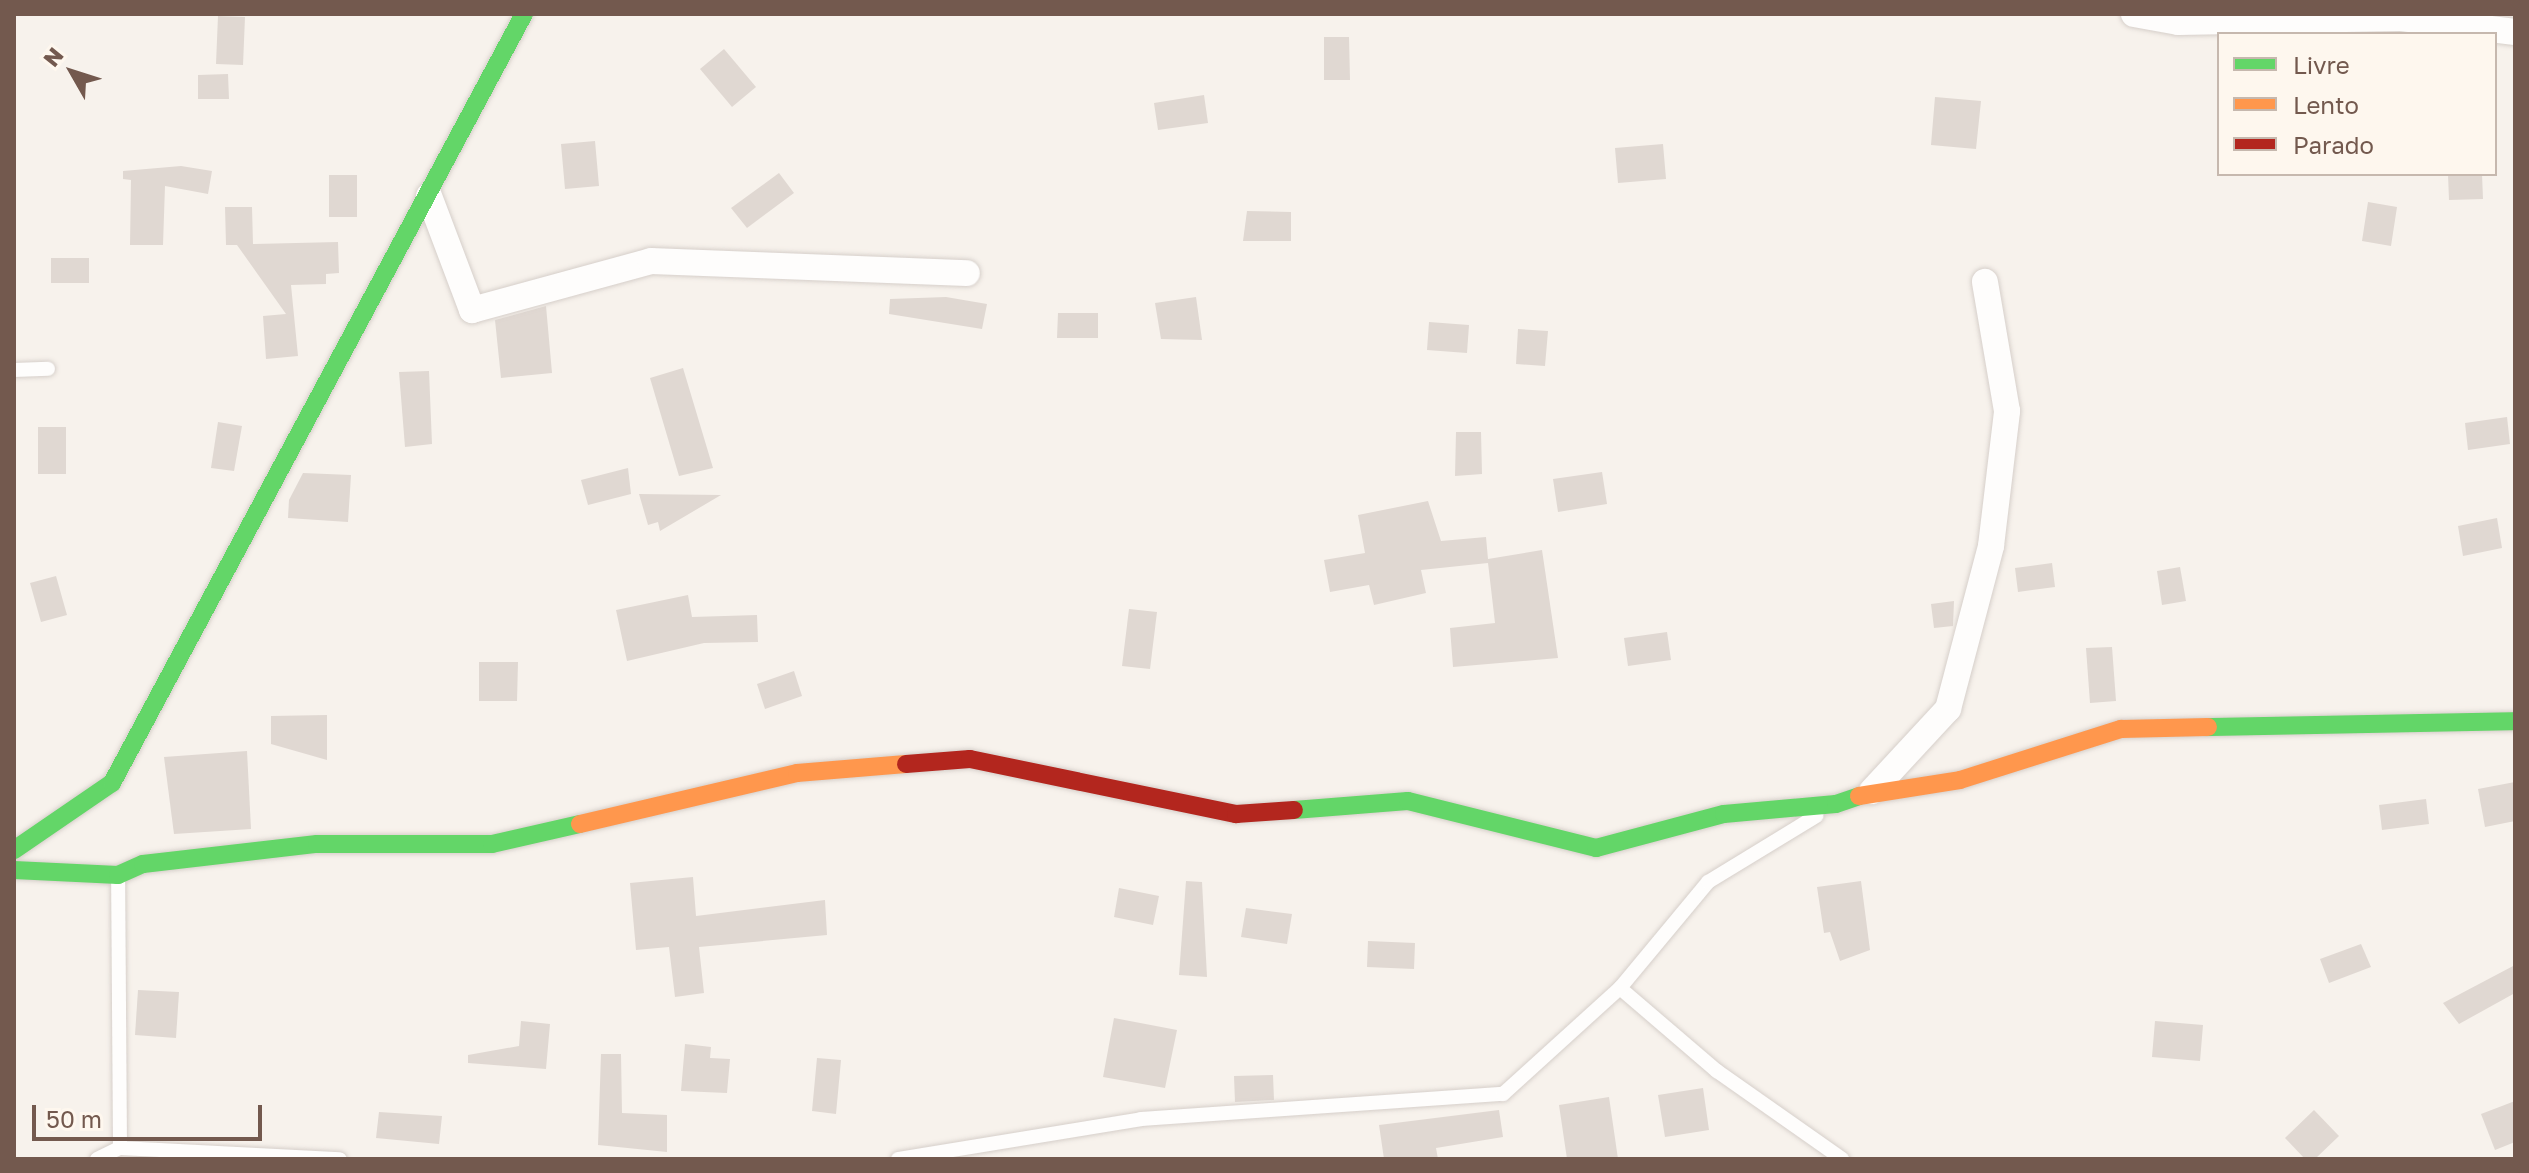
<!DOCTYPE html>
<html>
<head>
<meta charset="utf-8">
<style>
  body { margin:0 }
  #map { position:relative; width:2529px; height:1173px; overflow:hidden; background:#f7f2ec; font-family:"Golos Text",sans-serif }
  div>[style] { position:absolute }
  [style*='--x'] { left:calc(var(--x)*1px); top:calc(var(--y)*1px); width:calc(var(--w)*1px); rotate:calc(var(--a)*1deg) }
  .building>* { inset:0; background:#e0d8d2 }
  .roads { filter:drop-shadow(0 0 2px #d6cfca) drop-shadow(0 0 2px #d6cfca) }
  .lane>* { height:14px; margin:-7px; padding:0 7px; transform-origin:7px; border-radius:7px; background:#fefdfc }
  .street>* { height:26px; margin:-13px; padding:0 13px; transform-origin:13px; border-radius:13px; background:#fefdfc }
  .fast>* { height:18px; margin:-9px; padding:0 9px; transform-origin:9px; border-radius:9px; background:#63d668 }
  .slow>* { height:18px; margin:-9px; padding:0 9px; transform-origin:9px; border-radius:9px; background:#ff974d }
  .jam>* { height:18px; margin:-9px; padding:0 9px; transform-origin:9px; border-radius:9px; background:#b3261e }
  span { translate:-50% -50%; white-space:nowrap; text-align:center; line-height:1.15; -webkit-text-stroke:6px #fef7ee; paint-order:stroke }
  .frame { position:absolute; inset:0; border:16px solid #73594e; pointer-events:none }
  .legend { position:absolute; left:2217px; top:32px; width:280px; height:144px; box-sizing:border-box; background:#fef7ee; border:2px solid #c6b8ae; margin:0; padding:10px 14px; list-style:none; font-size:24px; color:#73594e }
  .legend li { display:flex; align-items:center; gap:16px; height:40px }
  .legend b { width:40px; border:2px solid #c6b8ae }
  .north { position:absolute; left:32px; top:32px; width:80px; height:80px; -webkit-text-stroke:6px #fef7ee; paint-order:stroke; rotate:309deg; font-size:22px; font-weight:700; line-height:32px; text-align:center; color:#73594e }
  .north::after { content:''; display:block; margin:auto; width:28px; height:36px; background:#73594e; clip-path:polygon(50% 0,100% 100%,50% 72%,0 100%) }
  .scale { position:absolute; left:32px; top:1105px; width:230px; height:36px; box-sizing:border-box; border:4px solid #73594e; border-top:0; padding-left:10px; font-size:24px; line-height:28px; white-space:nowrap; color:#73594e; -webkit-text-stroke:6px #fef7ee; paint-order:stroke }
</style>
</head>
<body>
<div id="map">
  <div class="building">
    <div style="clip-path:polygon(218px 16px,245px 17px,243px 65px,216px 64px)"></div>
    <div style="clip-path:polygon(1324px 37px,1349px 37px,1350px 80px,1324px 80px)"></div>
    <div style="clip-path:polygon(724px 49px,756px 87px,732px 107px,700px 69px)"></div>
    <div style="clip-path:polygon(228px 74px,229px 99px,198px 99px,198px 75px)"></div>
    <div style="clip-path:polygon(1204px 95px,1208px 123px,1158px 130px,1154px 103px)"></div>
    <div style="clip-path:polygon(1935px 97px,1981px 101px,1976px 149px,1931px 145px)"></div>
    <div style="clip-path:polygon(595px 141px,599px 186px,565px 189px,561px 144px)"></div>
    <div style="clip-path:polygon(1663px 144px,1666px 179px,1618px 183px,1615px 148px)"></div>
    <div style="clip-path:polygon(181px 166px,212px 171px,208px 194px,165px 186px,163px 245px,130px 245px,131px 180px,123px 179px,123px 171px)"></div>
    <div style="clip-path:polygon(779px 173px,794px 193px,747px 228px,731px 208px)"></div>
    <div style="clip-path:polygon(2448px 174px,2482px 174px,2483px 199px,2449px 200px)"></div>
    <div style="clip-path:polygon(329px 175px,357px 175px,357px 217px,329px 217px)"></div>
    <div style="clip-path:polygon(2368px 202px,2397px 207px,2391px 246px,2362px 241px)"></div>
    <div style="clip-path:polygon(225px 207px,252px 207px,253px 244px,338px 242px,339px 273px,326px 274px,326px 284px,291px 285px,298px 356px,266px 359px,263px 316px,286px 314px,237px 245px,226px 245px)"></div>
    <div style="clip-path:polygon(1247px 211px,1291px 212px,1291px 241px,1243px 241px)"></div>
    <div style="clip-path:polygon(51px 258px,89px 258px,89px 283px,51px 283px)"></div>
    <div style="clip-path:polygon(946px 297px,987px 304px,982px 329px,889px 314px,890px 299px)"></div>
    <div style="clip-path:polygon(1196px 297px,1202px 340px,1161px 339px,1155px 303px)"></div>
    <div style="clip-path:polygon(546px 306px,552px 373px,501px 378px,495px 320px)"></div>
    <div style="clip-path:polygon(1058px 313px,1098px 313px,1098px 338px,1057px 338px)"></div>
    <div style="clip-path:polygon(1429px 322px,1469px 325px,1467px 353px,1427px 350px)"></div>
    <div style="clip-path:polygon(1518px 329px,1548px 331px,1545px 366px,1516px 364px)"></div>
    <div style="clip-path:polygon(683px 368px,713px 468px,679px 476px,650px 378px)"></div>
    <div style="clip-path:polygon(429px 371px,432px 444px,405px 447px,399px 372px)"></div>
    <div style="clip-path:polygon(2507px 417px,2510px 444px,2468px 450px,2465px 423px)"></div>
    <div style="clip-path:polygon(218px 422px,242px 426px,234px 471px,211px 468px)"></div>
    <div style="clip-path:polygon(38px 427px,66px 427px,66px 474px,38px 474px)"></div>
    <div style="clip-path:polygon(1456px 432px,1481px 432px,1482px 474px,1455px 476px)"></div>
    <div style="clip-path:polygon(628px 468px,631px 494px,588px 505px,581px 480px)"></div>
    <div style="clip-path:polygon(1602px 472px,1607px 504px,1558px 512px,1553px 479px)"></div>
    <div style="clip-path:polygon(303px 473px,351px 475px,348px 522px,288px 518px,289px 500px)"></div>
    <div style="clip-path:polygon(639px 494px,721px 495px,660px 531px,658px 522px,648px 525px)"></div>
    <div style="clip-path:polygon(1428px 501px,1441px 541px,1486px 537px,1488px 559px,1542px 550px,1558px 658px,1453px 667px,1450px 628px,1495px 623px,1488px 563px,1421px 570px,1426px 593px,1374px 605px,1369px 585px,1330px 592px,1324px 560px,1365px 553px,1358px 515px)"></div>
    <div style="clip-path:polygon(2497px 518px,2502px 548px,2463px 556px,2458px 526px)"></div>
    <div style="clip-path:polygon(2052px 563px,2055px 587px,2018px 592px,2015px 568px)"></div>
    <div style="clip-path:polygon(2180px 567px,2186px 601px,2162px 605px,2157px 571px)"></div>
    <div style="clip-path:polygon(56px 576px,67px 615px,41px 622px,30px 583px)"></div>
    <div style="clip-path:polygon(688px 595px,692px 617px,757px 615px,758px 642px,704px 643px,627px 661px,616px 610px)"></div>
    <div style="clip-path:polygon(1954px 601px,1953px 626px,1934px 628px,1931px 604px)"></div>
    <div style="clip-path:polygon(1129px 609px,1157px 612px,1150px 669px,1122px 666px)"></div>
    <div style="clip-path:polygon(1667px 632px,1671px 660px,1628px 666px,1624px 638px)"></div>
    <div style="clip-path:polygon(2112px 647px,2116px 701px,2090px 703px,2086px 648px)"></div>
    <div style="clip-path:polygon(479px 662px,518px 662px,517px 701px,479px 701px)"></div>
    <div style="clip-path:polygon(794px 671px,802px 696px,765px 709px,757px 684px)"></div>
    <div style="clip-path:polygon(327px 715px,327px 760px,271px 744px,271px 716px)"></div>
    <div style="clip-path:polygon(247px 751px,251px 829px,174px 834px,164px 757px)"></div>
    <div style="clip-path:polygon(2515px 782px,2515px 821px,2485px 827px,2478px 789px)"></div>
    <div style="clip-path:polygon(2426px 799px,2429px 824px,2382px 830px,2379px 805px)"></div>
    <div style="clip-path:polygon(693px 877px,696px 916px,825px 900px,827px 935px,699px 947px,704px 993px,675px 997px,669px 947px,636px 950px,630px 883px)"></div>
    <div style="clip-path:polygon(1186px 881px,1202px 882px,1207px 977px,1179px 975px)"></div>
    <div style="clip-path:polygon(1861px 881px,1870px 950px,1840px 961px,1830px 932px,1824px 933px,1817px 887px)"></div>
    <div style="clip-path:polygon(1119px 888px,1159px 896px,1153px 925px,1114px 917px)"></div>
    <div style="clip-path:polygon(1246px 908px,1292px 914px,1287px 944px,1241px 937px)"></div>
    <div style="clip-path:polygon(1368px 941px,1415px 943px,1414px 969px,1367px 967px)"></div>
    <div style="clip-path:polygon(2361px 944px,2371px 967px,2329px 983px,2320px 959px)"></div>
    <div style="clip-path:polygon(2515px 965px,2515px 993px,2459px 1024px,2443px 1003px)"></div>
    <div style="clip-path:polygon(138px 990px,179px 992px,176px 1038px,135px 1035px)"></div>
    <div style="clip-path:polygon(1114px 1018px,1177px 1030px,1165px 1088px,1103px 1077px)"></div>
    <div style="clip-path:polygon(521px 1021px,550px 1024px,546px 1069px,468px 1063px,468px 1055px,519px 1046px)"></div>
    <div style="clip-path:polygon(2155px 1021px,2203px 1025px,2200px 1061px,2152px 1057px)"></div>
    <div style="clip-path:polygon(685px 1044px,711px 1047px,710px 1058px,730px 1059px,727px 1093px,681px 1091px)"></div>
    <div style="clip-path:polygon(601px 1054px,621px 1054px,622px 1113px,667px 1115px,667px 1152px,598px 1145px)"></div>
    <div style="clip-path:polygon(817px 1058px,841px 1060px,836px 1114px,812px 1111px)"></div>
    <div style="clip-path:polygon(1273px 1075px,1274px 1100px,1235px 1102px,1234px 1076px)"></div>
    <div style="clip-path:polygon(1703px 1088px,1709px 1130px,1665px 1137px,1658px 1095px)"></div>
    <div style="clip-path:polygon(1609px 1097px,1618px 1159px,1567px 1159px,1559px 1105px)"></div>
    <div style="clip-path:polygon(2515px 1101px,2515px 1142px,2495px 1150px,2481px 1114px)"></div>
    <div style="clip-path:polygon(1499px 1110px,1503px 1137px,1436px 1148px,1438px 1159px,1384px 1159px,1379px 1125px)"></div>
    <div style="clip-path:polygon(2314px 1110px,2339px 1136px,2315px 1159px,2305px 1159px,2285px 1138px)"></div>
    <div style="clip-path:polygon(379px 1112px,442px 1116px,439px 1144px,376px 1138px)"></div>
  </div>
  <div class="roads">
    <div class="lane">
      <div style="--x:14;--y:370;--w:34;--a:-2"></div>
      <div style="--x:1620;--y:988;--w:128;--a:40.6"></div>
      <div style="--x:1717;--y:1071;--w:153;--a:35.1"></div>
      <div style="--x:120;--y:1148;--w:220;--a:2.9"></div>
      <div style="--x:97;--y:1159;--w:25;--a:-26"></div>
      <div style="--x:120;--y:1148;--w:273;--a:-90.4"></div>
      <div style="--x:898;--y:1159;--w:246;--a:-9.3"></div>
      <div style="--x:1141;--y:1119;--w:363;--a:-4"></div>
      <div style="--x:1503;--y:1094;--w:158;--a:-42.2"></div>
      <div style="--x:1620;--y:988;--w:138;--a:-50.3"></div>
      <div style="--x:1708;--y:882;--w:127;--a:-31.4"></div>
    </div>
    <div class="street">
      <div style="--x:2134;--y:14;--w:45;--a:10.3"></div>
      <div style="--x:2178;--y:22;--w:223;--a:-1"></div>
      <div style="--x:2401;--y:18;--w:115;--a:7"></div>
      <div style="--x:429;--y:196;--w:122;--a:69.3"></div>
      <div style="--x:472;--y:310;--w:186;--a:-15.3"></div>
      <div style="--x:651;--y:261;--w:316;--a:2.2"></div>
      <div style="--x:1872;--y:791;--w:112;--a:-47.2"></div>
      <div style="--x:1948;--y:709;--w:169;--a:-75.2"></div>
      <div style="--x:1991;--y:546;--w:136;--a:-83.2"></div>
      <div style="--x:2007;--y:411;--w:131;--a:-99.7"></div>
    </div>
    <div class="fast">
      <div style="--x:2208;--y:727;--w:307;--a:-1.1"></div>
      <div style="--x:1294;--y:810;--w:114;--a:-4.5"></div>
      <div style="--x:1408;--y:801;--w:194;--a:14"></div>
      <div style="--x:1596;--y:848;--w:132;--a:-14.9"></div>
      <div style="--x:1724;--y:814;--w:112;--a:-5.1"></div>
      <div style="--x:1836;--y:804;--w:24;--a:-19"></div>
      <div style="--x:14;--y:850;--w:119;--a:-34.4"></div>
      <div style="--x:112;--y:783;--w:872;--a:-61.82"></div>
      <div style="--x:14;--y:870;--w:104;--a:2.8"></div>
      <div style="--x:118;--y:875;--w:27;--a:-24"></div>
      <div style="--x:143;--y:864;--w:175;--a:-6.6"></div>
      <div style="--x:317;--y:844;--w:175;--a:0"></div>
      <div style="--x:492;--y:844;--w:90;--a:-12.8"></div>
    </div>
    <div class="slow">
      <div style="--x:1859;--y:796;--w:102;--a:-9"></div>
      <div style="--x:1960;--y:780;--w:169;--a:-17.6"></div>
      <div style="--x:2121;--y:729;--w:87;--a:-1.3"></div>
      <div style="--x:580;--y:824;--w:223;--a:-13.2"></div>
      <div style="--x:797;--y:773;--w:109;--a:-4.7"></div>
    </div>
    <div class="jam">
      <div style="--x:906;--y:764;--w:64;--a:-4.5"></div>
      <div style="--x:970;--y:759;--w:272;--a:11.7"></div>
      <div style="--x:1236;--y:814;--w:58;--a:-3.9"></div>
    </div>
  </div>
  <div class="frame"></div>
  <ul class="legend">
  <li><b style="height:10px;background:#63d668"></b>Livre</li>
  <li><b style="height:10px;background:#ff974d"></b>Lento</li>
  <li><b style="height:10px;background:#b3261e"></b>Parado</li>
  </ul>
  <div class="north">N</div>
  <div class="scale">50 m</div>
</div>
</body>
</html>
